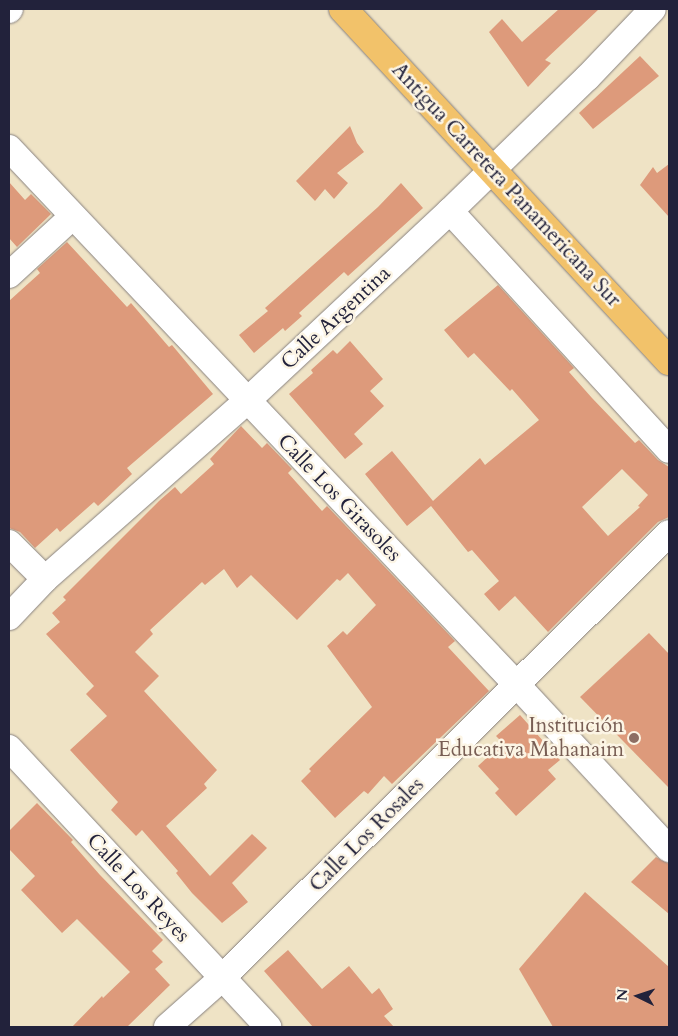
<!DOCTYPE html>
<html>
<head>
<meta charset="utf-8">
<style>
  body { margin:0 }
  #map { position:relative; width:678px; height:1036px; overflow:hidden; background:#efe3c5; font-family:Cardo,serif }
  div>[style] { position:absolute }
  [style*='--x'] { left:calc(var(--x)*1px); top:calc(var(--y)*1px); width:calc(var(--w)*1px); rotate:calc(var(--a)*1deg) }
  .building>* { inset:0; background:#dd9a7b }
  .roads { filter:drop-shadow(0 0 1px #888280) drop-shadow(0 0 1px #888280) }
  .street>* { height:26px; margin:-13px; padding:0 13px; transform-origin:13px; border-radius:13px; background:#fff }
  .highway>* { height:28px; margin:-14px; padding:0 14px; transform-origin:14px; border-radius:14px; background:#f2c26a }
  .dots>* { width:14px; height:14px; translate:-50% -50%; box-sizing:border-box; border:2px solid #fcf5e5; border-radius:50% }
  span { translate:-50% -50%; white-space:nowrap; text-align:center; line-height:1.15; -webkit-text-stroke:5px #fcf5e5; paint-order:stroke }
  .street-label { font-size:21px; color:#22223b }
  .education-label { font-size:21px; color:#785e54 }
  .right { translate:-100% -50%; text-align:right }
  .frame { position:absolute; inset:0; border:10px solid #22223b; pointer-events:none }
  .north { position:absolute; left:613px; top:971px; width:50px; height:50px; -webkit-text-stroke:4px #fcf5e5; paint-order:stroke; rotate:274deg; font-size:14px; font-weight:700; line-height:20px; text-align:center; color:#22223b }
  .north::after { content:''; display:block; margin:auto; width:18px; height:22px; background:#22223b; clip-path:polygon(50% 0,100% 100%,50% 72%,0 100%) }
</style>
</head>
<body>
<div id="map">
  <div class="building">
    <div style="clip-path:polygon(559px 9px,599px 9px,545px 60px,551px 63px,528px 87px,489px 32px,502px 19px,522px 42px)"></div>
    <div style="clip-path:polygon(640px 56px,659px 76px,593px 129px,579px 113px)"></div>
    <div style="clip-path:polygon(350px 126px,357px 143px,364px 152px,337px 173px,348px 183px,334px 199px,325px 189px,315px 201px,296px 181px)"></div>
    <div style="clip-path:polygon(669px 164px,669px 217px,640px 185px,653px 167px,657px 173px)"></div>
    <div style="clip-path:polygon(9px 182px,25px 200px,31px 194px,51px 214px,17px 247px,9px 238px)"></div>
    <div style="clip-path:polygon(401px 183px,423px 208px,348px 276px,344px 272px,299px 313px,302px 316px,285px 331px,283px 328px,254px 353px,239px 335px,268px 311px,265px 308px,378px 207px)"></div>
    <div style="clip-path:polygon(67px 242px,127px 307px,131px 303px,169px 347px,172px 345px,213px 394px,127px 468px,132px 474px,98px 506px,94px 502px,60px 532px,57px 528px,35px 548px,20px 532px,9px 528px,9px 301px,40px 273px,37px 269px)"></div>
    <div style="clip-path:polygon(evenodd,498px 285px,574px 368px,569px 372px,592px 398px,635px 443px,639px 440px,658px 460px,669px 467px,669px 517px,658px 522px,548px 632px,515px 596px,499px 611px,484px 594px,499px 581px,472px 550px,468px 552px,431px 506px,407px 526px,365px 474px,392px 451px,433px 501px,480px 458px,485px 465px,539px 420px,512px 389px,510px 391px,474px 353px,468px 358px,444px 330px,498px 285px,622px 469px,648px 495px,638px 506px,640px 507px,608px 536px,582px 507px,622px 469px)"></div>
    <div style="clip-path:polygon(350px 341px,383px 379px,370px 391px,384px 406px,354px 434px,363px 444px,345px 459px,289px 394px,313px 373px,311px 370px,333px 350px,337px 354px)"></div>
    <div style="clip-path:polygon(241px 426px,262px 448px,267px 443px,292px 469px,288px 473px,322px 511px,327px 506px,455px 641px,448px 647px,489px 691px,392px 784px,384px 776px,368px 794px,364px 791px,335px 818px,301px 781px,311px 771px,309px 769px,372px 707px,327px 646px,343px 631px,347px 635px,376px 605px,348px 573px,340px 581px,337px 579px,297px 620px,251px 575px,237px 588px,224px 569px,205px 585px,202px 582px,150px 630px,153px 634px,135px 652px,159px 676px,144px 691px,217px 770px,204px 784px,207px 788px,166px 826px,210px 876px,252px 834px,267px 848px,232px 883px,248px 902px,222px 923px,192px 893px,176px 873px,178px 871px,142px 830px,136px 836px,111px 810px,118px 802px,70px 750px,107px 716px,86px 694px,94px 686px,46px 634px,60px 622px,52px 613px,66px 600px,63px 597px,159px 501px,175px 487px,181px 494px,214px 464px,210px 459px)"></div>
    <div style="clip-path:polygon(649px 633px,669px 654px,669px 788px,580px 697px)"></div>
    <div style="clip-path:polygon(520px 715px,560px 760px,548px 770px,556px 779px,516px 816px,495px 793px,499px 789px,478px 766px,503px 743px,496px 736px)"></div>
    <div style="clip-path:polygon(37px 803px,73px 840px,71px 842px,100px 875px,163px 940px,152px 951px,163px 962px,155px 969px,170px 985px,127px 1027px,72px 1027px,102px 996px,103px 998px,130px 972px,77px 919px,62px 933px,21px 890px,35px 876px,9px 849px,9px 831px)"></div>
    <div style="clip-path:polygon(656px 857px,669px 864px,669px 914px,631px 882px)"></div>
    <div style="clip-path:polygon(585px 892px,669px 967px,669px 1027px,553px 1027px,519px 969px)"></div>
    <div style="clip-path:polygon(288px 950px,322px 989px,349px 966px,372px 994px,379px 988px,393px 1009px,384px 1016px,394px 1027px,313px 1027px,264px 971px)"></div>
  </div>
  <div class="roads">
    <div class="street">
      <div style="--x:9;--y:10;--w:1;--a:-45"></div>
      <div style="--x:9;--y:148;--w:741;--a:46.59"></div>
      <div style="--x:518;--y:686;--w:222;--a:47.2"></div>
      <div style="--x:450;--y:211;--w:324;--a:47.5"></div>
      <div style="--x:9;--y:275;--w:86;--a:-42.6"></div>
      <div style="--x:9;--y:543;--w:51;--a:45"></div>
      <div style="--x:9;--y:617;--w:52;--a:-46.5"></div>
      <div style="--x:45;--y:579;--w:269;--a:-41.4"></div>
      <div style="--x:247;--y:401;--w:278;--a:-43.1"></div>
      <div style="--x:450;--y:211;--w:191;--a:-44.2"></div>
      <div style="--x:587;--y:78;--w:95;--a:-46.3"></div>
      <div style="--x:9;--y:748;--w:381;--a:47.1"></div>
      <div style="--x:167;--y:1027;--w:72;--a:-41.6"></div>
      <div style="--x:221;--y:979;--w:632;--a:-44.87"></div>
    </div>
    <div class="highway">
      <div style="--x:343;--y:9;--w:480;--a:47.2"></div>
    </div>
  </div>
  <div class="dots">
    <div style="left:634px;top:738px;background:#8d6e63"></div>
  </div>
  <div class="street-label">
    <span style="left:506px;top:185px;rotate:47deg">Antigua Carretera Panamericana Sur</span>
    <span style="left:336px;top:318px;rotate:-43deg">Calle Argentina</span>
    <span style="left:339px;top:498px;rotate:46deg">Calle Los Girasoles</span>
    <span style="left:367px;top:835px;rotate:-45deg">Calle Los Rosales</span>
    <span style="left:138px;top:888px;rotate:47deg">Calle Los Reyes</span>
  </div>
  <div class="education-label">
    <span class="right" style="left:624px;top:738px">Institución<br>Educativa Mahanaim</span>
  </div>
  <div class="frame"></div>
  <div class="north">N</div>
</div>
</body>
</html>
